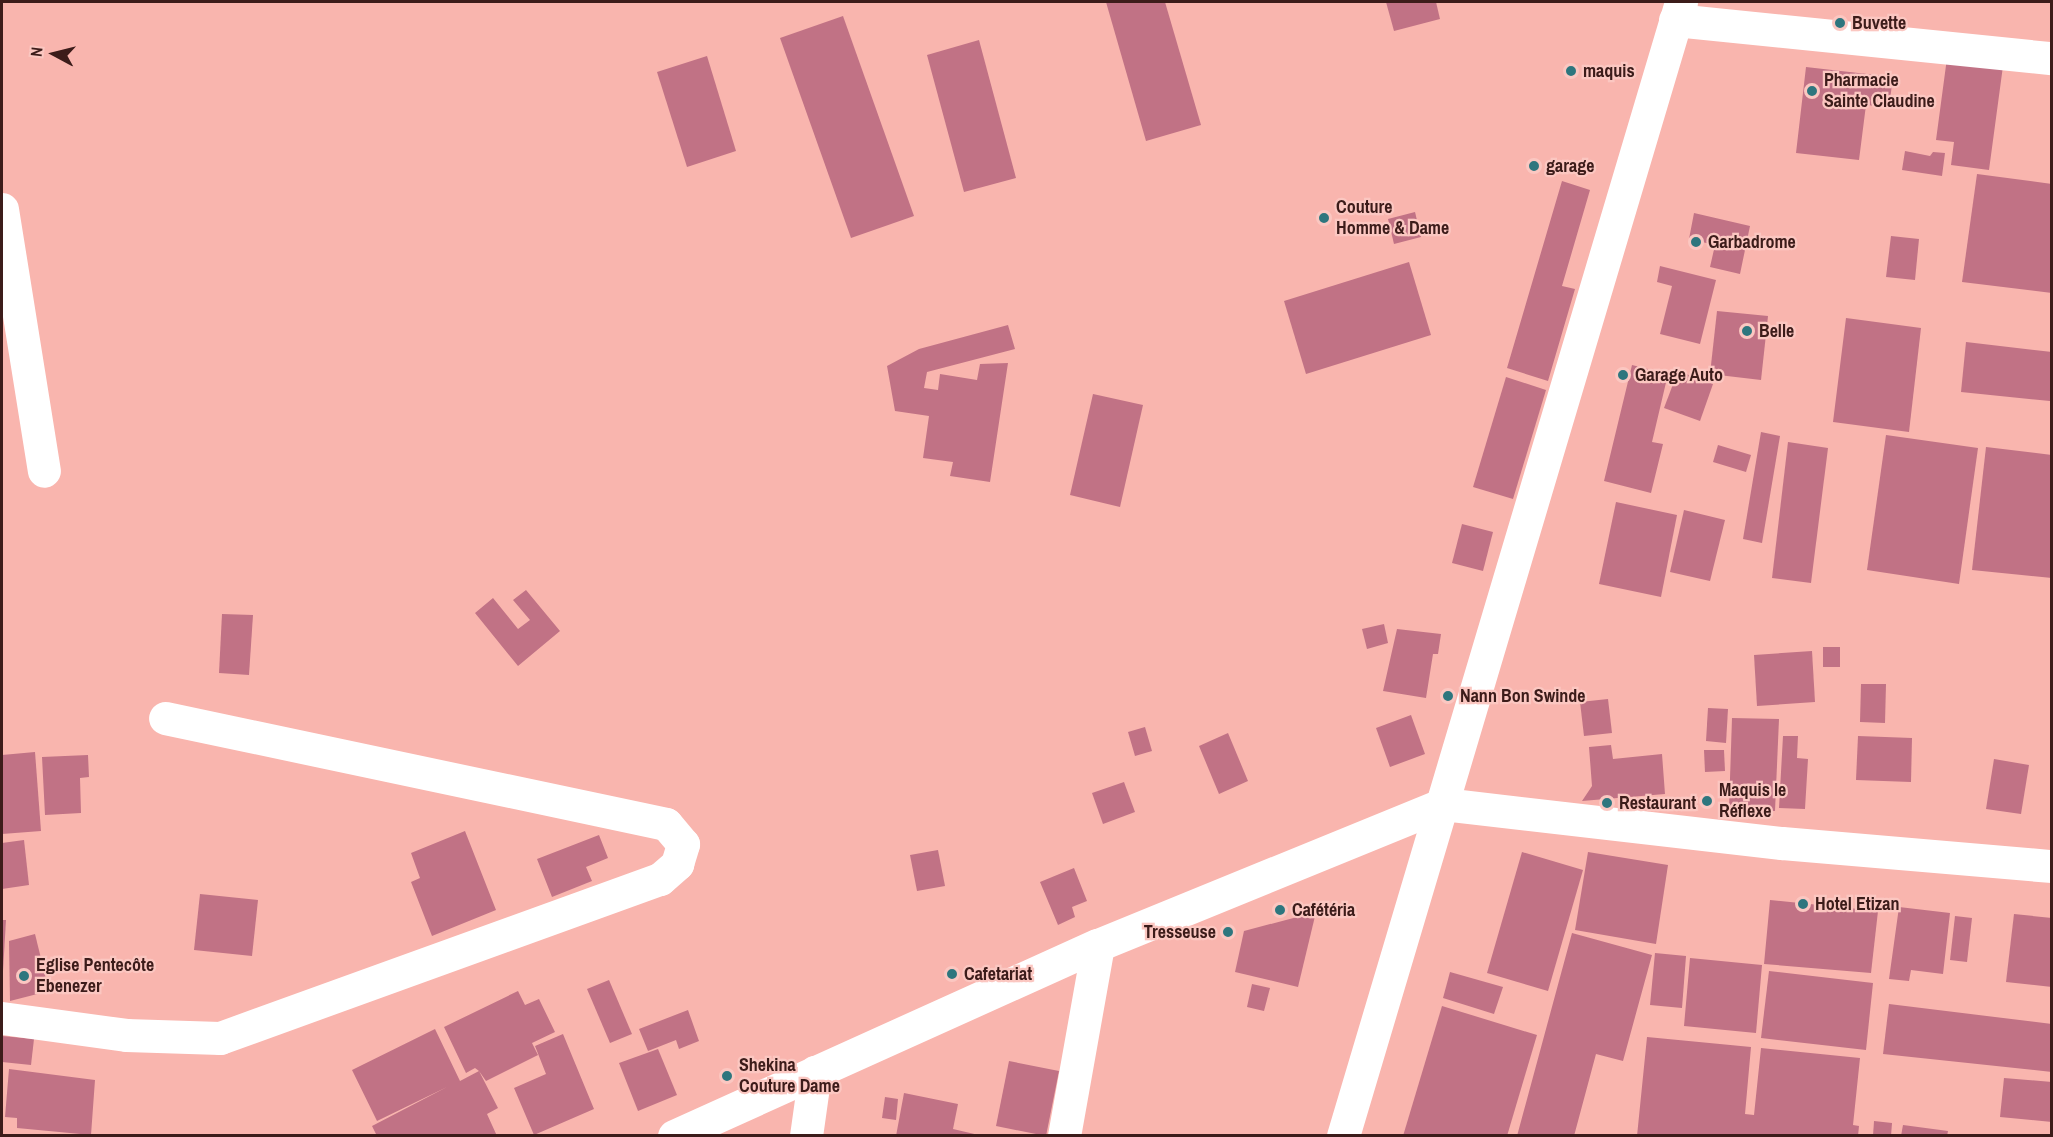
<!DOCTYPE html>
<html>
<head>
<meta charset="utf-8">
<style>
  body { margin:0 }
  #map { position:relative; width:2053px; height:1137px; overflow:hidden; background:#f9b5ae; font-family:"Archivo Narrow",sans-serif }
  div>[style] { position:absolute }
  [style*='--x'] { left:calc(var(--x)*1px); top:calc(var(--y)*1px); width:calc(var(--w)*1px); rotate:calc(var(--a)*1deg) }
  .building>* { inset:0; background:#c17285 }
  .minor>* { height:33px; margin:-16.5px; padding:0 16.5px; transform-origin:16.5px; border-radius:16.5px; background:#fff }
  .dots>* { width:16px; height:16px; translate:-50% -50%; box-sizing:border-box; border:3px solid #fbc7c1; border-radius:50% }
  span { translate:-50% -50%; white-space:nowrap; text-align:center; line-height:1.15; -webkit-text-stroke:4.5px #fbc7c1; paint-order:stroke }
  .poi-label { font-size:18px; color:#3c1c1a; font-weight:700 }
  .left { translate:0 -50%; text-align:left }
  .right { translate:-100% -50%; text-align:right }
  .frame { position:absolute; inset:0; border:3px solid #3c1c1a; pointer-events:none }
  .north { position:absolute; left:24px; top:24px; width:60px; height:60px; -webkit-text-stroke:4px #fbc7c1; paint-order:stroke; rotate:277deg; font-size:16px; font-weight:700; line-height:24px; text-align:center; color:#3c1c1a }
  .north::after { content:''; display:block; margin:auto; width:21px; height:27px; background:#3c1c1a; clip-path:polygon(50% 0,100% 100%,50% 72%,0 100%) }
</style>
</head>
<body>
<div id="map">
  <div class="building">
    <div style="clip-path:polygon(1106px 2px,1165px 2px,1201px 125px,1146px 141px)"></div>
    <div style="clip-path:polygon(1386px 2px,1436px 2px,1440px 19px,1394px 31px)"></div>
    <div style="clip-path:polygon(843px 16px,914px 216px,851px 238px,780px 38px)"></div>
    <div style="clip-path:polygon(979px 40px,1016px 178px,964px 192px,927px 55px)"></div>
    <div style="clip-path:polygon(707px 56px,736px 151px,687px 167px,657px 72px)"></div>
    <div style="clip-path:polygon(1947px 58px,2003px 66px,1989px 170px,1951px 165px,1954px 142px,1936px 140px)"></div>
    <div style="clip-path:polygon(1806px 67px,1893px 77px,1889px 107px,1866px 105px,1859px 160px,1796px 153px)"></div>
    <div style="clip-path:polygon(1905px 151px,1930px 156px,1933px 152px,1945px 153px,1942px 176px,1902px 170px)"></div>
    <div style="clip-path:polygon(1977px 174px,2052px 184px,2052px 293px,1962px 282px)"></div>
    <div style="clip-path:polygon(1562px 181px,1590px 190px,1562px 286px,1575px 289px,1548px 381px,1507px 368px)"></div>
    <div style="clip-path:polygon(1415px 212px,1421px 237px,1394px 244px,1388px 219px)"></div>
    <div style="clip-path:polygon(1694px 213px,1750px 226px,1740px 274px,1710px 267px,1715px 245px,1689px 239px)"></div>
    <div style="clip-path:polygon(1891px 236px,1919px 239px,1915px 280px,1886px 277px)"></div>
    <div style="clip-path:polygon(1409px 262px,1431px 335px,1306px 374px,1284px 301px)"></div>
    <div style="clip-path:polygon(1660px 266px,1716px 280px,1700px 344px,1660px 334px,1672px 286px,1657px 282px)"></div>
    <div style="clip-path:polygon(1717px 311px,1768px 316px,1761px 380px,1710px 374px)"></div>
    <div style="clip-path:polygon(1846px 318px,1921px 328px,1909px 432px,1833px 422px)"></div>
    <div style="clip-path:polygon(1008px 325px,1015px 349px,927px 372px,924px 388px,938px 390px,940px 374px,977px 380px,980px 364px,1008px 363px,990px 482px,950px 476px,953px 462px,923px 458px,929px 416px,895px 411px,887px 366px,919px 349px)"></div>
    <div style="clip-path:polygon(1966px 342px,2052px 352px,2050px 401px,1961px 392px)"></div>
    <div style="clip-path:polygon(1632px 365px,1668px 374px,1652px 442px,1663px 444px,1651px 493px,1604px 481px)"></div>
    <div style="clip-path:polygon(1678px 371px,1713px 384px,1700px 421px,1664px 408px)"></div>
    <div style="clip-path:polygon(1506px 377px,1546px 390px,1513px 499px,1473px 487px)"></div>
    <div style="clip-path:polygon(1093px 394px,1143px 405px,1120px 507px,1070px 495px)"></div>
    <div style="clip-path:polygon(1761px 432px,1780px 436px,1762px 543px,1743px 539px)"></div>
    <div style="clip-path:polygon(1886px 435px,1978px 448px,1959px 584px,1867px 570px)"></div>
    <div style="clip-path:polygon(1788px 442px,1828px 448px,1811px 583px,1772px 578px)"></div>
    <div style="clip-path:polygon(1718px 445px,1751px 455px,1746px 472px,1713px 462px)"></div>
    <div style="clip-path:polygon(1986px 447px,2052px 455px,2052px 578px,1972px 570px)"></div>
    <div style="clip-path:polygon(1616px 502px,1677px 515px,1661px 597px,1599px 584px)"></div>
    <div style="clip-path:polygon(1684px 510px,1725px 520px,1710px 581px,1670px 572px)"></div>
    <div style="clip-path:polygon(1462px 524px,1493px 532px,1483px 571px,1452px 563px)"></div>
    <div style="clip-path:polygon(526px 590px,560px 631px,518px 666px,475px 613px,493px 598px,518px 629px,530px 620px,513px 600px)"></div>
    <div style="clip-path:polygon(222px 614px,253px 615px,249px 675px,219px 673px)"></div>
    <div style="clip-path:polygon(1384px 624px,1388px 643px,1367px 649px,1362px 629px)"></div>
    <div style="clip-path:polygon(1397px 629px,1441px 634px,1438px 654px,1433px 654px,1426px 698px,1383px 691px)"></div>
    <div style="clip-path:polygon(1823px 647px,1840px 647px,1840px 667px,1823px 667px)"></div>
    <div style="clip-path:polygon(1812px 651px,1815px 702px,1757px 706px,1754px 655px)"></div>
    <div style="clip-path:polygon(1861px 684px,1886px 684px,1885px 723px,1860px 722px)"></div>
    <div style="clip-path:polygon(1608px 699px,1612px 733px,1584px 736px,1580px 702px)"></div>
    <div style="clip-path:polygon(1708px 708px,1728px 709px,1726px 743px,1706px 741px)"></div>
    <div style="clip-path:polygon(1411px 715px,1425px 754px,1390px 767px,1376px 728px)"></div>
    <div style="clip-path:polygon(1732px 718px,1779px 719px,1775px 811px,1729px 809px)"></div>
    <div style="clip-path:polygon(1145px 727px,1152px 751px,1135px 756px,1128px 732px)"></div>
    <div style="clip-path:polygon(1228px 733px,1248px 781px,1219px 794px,1199px 746px)"></div>
    <div style="clip-path:polygon(1783px 736px,1798px 736px,1797px 758px,1808px 759px,1805px 809px,1779px 808px)"></div>
    <div style="clip-path:polygon(1858px 736px,1912px 738px,1911px 782px,1856px 780px)"></div>
    <div style="clip-path:polygon(1611px 745px,1613px 759px,1662px 754px,1665px 794px,1582px 801px,1592px 786px,1589px 747px)"></div>
    <div style="clip-path:polygon(1704px 750px,1724px 750px,1725px 771px,1705px 772px)"></div>
    <div style="clip-path:polygon(35px 752px,41px 831px,2px 834px,2px 755px)"></div>
    <div style="clip-path:polygon(88px 755px,89px 777px,80px 778px,81px 813px,45px 815px,42px 757px)"></div>
    <div style="clip-path:polygon(1994px 759px,2029px 765px,2021px 814px,1986px 809px)"></div>
    <div style="clip-path:polygon(1124px 782px,1135px 812px,1103px 824px,1092px 793px)"></div>
    <div style="clip-path:polygon(465px 831px,496px 910px,432px 936px,411px 882px,420px 878px,411px 853px)"></div>
    <div style="clip-path:polygon(599px 835px,608px 858px,586px 867px,592px 881px,552px 897px,537px 859px)"></div>
    <div style="clip-path:polygon(24px 840px,29px 885px,2px 889px,2px 843px)"></div>
    <div style="clip-path:polygon(938px 850px,945px 886px,917px 891px,910px 855px)"></div>
    <div style="clip-path:polygon(1522px 852px,1583px 870px,1548px 991px,1487px 973px)"></div>
    <div style="clip-path:polygon(1588px 852px,1668px 865px,1656px 944px,1575px 930px)"></div>
    <div style="clip-path:polygon(1074px 868px,1087px 901px,1072px 907px,1075px 917px,1058px 925px,1040px 882px)"></div>
    <div style="clip-path:polygon(200px 894px,258px 900px,252px 956px,194px 950px)"></div>
    <div style="clip-path:polygon(1770px 900px,1878px 911px,1871px 973px,1764px 964px)"></div>
    <div style="clip-path:polygon(1899px 907px,1950px 913px,1943px 974px,1911px 970px,1909px 981px,1889px 979px)"></div>
    <div style="clip-path:polygon(1316px 912px,1298px 987px,1235px 972px,1244px 931px)"></div>
    <div style="clip-path:polygon(2014px 914px,2052px 918px,2052px 987px,2006px 982px)"></div>
    <div style="clip-path:polygon(1955px 916px,1972px 918px,1967px 962px,1950px 960px)"></div>
    <div style="clip-path:polygon(2px 920px,6px 920px,3px 971px,2px 971px)"></div>
    <div style="clip-path:polygon(1572px 933px,1652px 955px,1623px 1061px,1596px 1054px,1574px 1136px,1517px 1136px)"></div>
    <div style="clip-path:polygon(35px 934px,49px 991px,10px 1001px,9px 941px)"></div>
    <div style="clip-path:polygon(1655px 953px,1686px 956px,1682px 1008px,1650px 1005px)"></div>
    <div style="clip-path:polygon(1690px 958px,1762px 965px,1756px 1033px,1684px 1026px)"></div>
    <div style="clip-path:polygon(1769px 971px,1873px 983px,1866px 1050px,1761px 1038px)"></div>
    <div style="clip-path:polygon(1450px 972px,1503px 987px,1494px 1014px,1443px 998px)"></div>
    <div style="clip-path:polygon(609px 980px,632px 1034px,610px 1043px,587px 989px)"></div>
    <div style="clip-path:polygon(1252px 984px,1270px 988px,1264px 1011px,1247px 1007px)"></div>
    <div style="clip-path:polygon(518px 991px,525px 1005px,539px 999px,555px 1032px,532px 1043px,538px 1055px,486px 1081px,479px 1071px,498px 1108px,487px 1114px,497px 1136px,377px 1136px,372px 1126px,447px 1087px,377px 1121px,352px 1070px,435px 1029px,460px 1081px,479px 1071px,475px 1068px,466px 1073px,444px 1027px)"></div>
    <div style="clip-path:polygon(1889px 1004px,2052px 1024px,2052px 1072px,1883px 1054px)"></div>
    <div style="clip-path:polygon(1442px 1006px,1537px 1035px,1507px 1136px,1403px 1136px)"></div>
    <div style="clip-path:polygon(688px 1010px,699px 1041px,679px 1049px,676px 1040px,648px 1051px,639px 1029px)"></div>
    <div style="clip-path:polygon(563px 1034px,594px 1109px,534px 1135px,514px 1088px,546px 1074px,535px 1046px)"></div>
    <div style="clip-path:polygon(2px 1036px,34px 1039px,31px 1065px,2px 1062px)"></div>
    <div style="clip-path:polygon(1647px 1037px,1751px 1047px,1745px 1114px,1754px 1115px,1761px 1048px,1860px 1058px,1853px 1125px,1859px 1126px,1858px 1136px,1637px 1136px)"></div>
    <div style="clip-path:polygon(658px 1049px,677px 1095px,638px 1111px,619px 1063px)"></div>
    <div style="clip-path:polygon(1009px 1061px,1059px 1071px,1046px 1136px,996px 1126px)"></div>
    <div style="clip-path:polygon(9px 1069px,95px 1080px,91px 1135px,17px 1128px,17px 1118px,5px 1117px)"></div>
    <div style="clip-path:polygon(2004px 1078px,2052px 1082px,2052px 1122px,2000px 1117px)"></div>
    <div style="clip-path:polygon(904px 1093px,958px 1104px,953px 1129px,983px 1136px,896px 1136px)"></div>
    <div style="clip-path:polygon(885px 1097px,898px 1099px,896px 1120px,882px 1118px)"></div>
    <div style="clip-path:polygon(1874px 1121px,1892px 1123px,1891px 1136px,1873px 1136px)"></div>
    <div style="clip-path:polygon(1903px 1125px,1948px 1131px,1947px 1136px,1901px 1136px)"></div>
  </div>
  <div class="minor">
    <div style="--x:1675;--y:20;--w:379;--a:5.8"></div>
    <div style="--x:2;--y:209;--w:265;--a:80.9"></div>
    <div style="--x:2;--y:1018;--w:125;--a:7.8"></div>
    <div style="--x:126;--y:1035;--w:94;--a:1.8"></div>
    <div style="--x:220;--y:1038;--w:468;--a:-19.9"></div>
    <div style="--x:660;--y:879;--w:23;--a:-41"></div>
    <div style="--x:677;--y:864;--w:21;--a:-73"></div>
    <div style="--x:683;--y:844;--w:26;--a:-130"></div>
    <div style="--x:666;--y:824;--w:512;--a:-168.05"></div>
    <div style="--x:674;--y:1136;--w:465;--a:-24.3"></div>
    <div style="--x:1098;--y:945;--w:373;--a:-22.2"></div>
    <div style="--x:1443;--y:804;--w:341;--a:6.6"></div>
    <div style="--x:1782;--y:843;--w:271;--a:4.9"></div>
    <div style="--x:806;--y:1136;--w:65;--a:-82"></div>
    <div style="--x:1064;--y:1136;--w:194;--a:-79.9"></div>
    <div style="--x:1343;--y:1136;--w:1183;--a:-73.4"></div>
  </div>
  <div class="dots">
    <div style="left:1840px;top:23px;background:#2e767e"></div>
    <div style="left:1571px;top:71px;background:#2e767e"></div>
    <div style="left:1812px;top:91px;background:#2e767e"></div>
    <div style="left:1534px;top:166px;background:#2e767e"></div>
    <div style="left:1324px;top:218px;background:#2e767e"></div>
    <div style="left:1696px;top:242px;background:#2e767e"></div>
    <div style="left:1747px;top:331px;background:#2e767e"></div>
    <div style="left:1623px;top:375px;background:#2e767e"></div>
    <div style="left:1448px;top:696px;background:#2e767e"></div>
    <div style="left:1707px;top:801px;background:#2e767e"></div>
    <div style="left:1607px;top:803px;background:#2e767e"></div>
    <div style="left:1803px;top:904px;background:#2e767e"></div>
    <div style="left:1280px;top:910px;background:#2e767e"></div>
    <div style="left:1228px;top:932px;background:#2e767e"></div>
    <div style="left:952px;top:974px;background:#2e767e"></div>
    <div style="left:24px;top:976px;background:#2e767e"></div>
    <div style="left:727px;top:1076px;background:#2e767e"></div>
  </div>
  <div class="poi-label">
    <span class="left" style="left:1852px;top:23px">Buvette</span>
    <span class="left" style="left:1583px;top:71px">maquis</span>
    <span class="left" style="left:1824px;top:91px">Pharmacie<br>Sainte Claudine</span>
    <span class="left" style="left:1546px;top:166px">garage</span>
    <span class="left" style="left:1336px;top:218px">Couture<br>Homme &amp; Dame</span>
    <span class="left" style="left:1708px;top:242px">Garbadrome</span>
    <span class="left" style="left:1759px;top:331px">Belle</span>
    <span class="left" style="left:1635px;top:375px">Garage Auto</span>
    <span class="left" style="left:1460px;top:696px">Nann Bon Swinde</span>
    <span class="left" style="left:1719px;top:801px">Maquis le<br>Réflexe</span>
    <span class="left" style="left:1619px;top:803px">Restaurant</span>
    <span class="left" style="left:1815px;top:904px">Hotel Etizan</span>
    <span class="left" style="left:1292px;top:910px">Cafétéria</span>
    <span class="right" style="left:1216px;top:932px">Tresseuse</span>
    <span class="left" style="left:36px;top:976px">Eglise Pentecôte<br>Ebenezer</span>
    <span class="left" style="left:964px;top:974px">Cafetariat</span>
    <span class="left" style="left:739px;top:1076px">Shekina<br>Couture Dame</span>
  </div>
  <div class="frame"></div>
  <div class="north">N</div>
</div>
</body>
</html>
